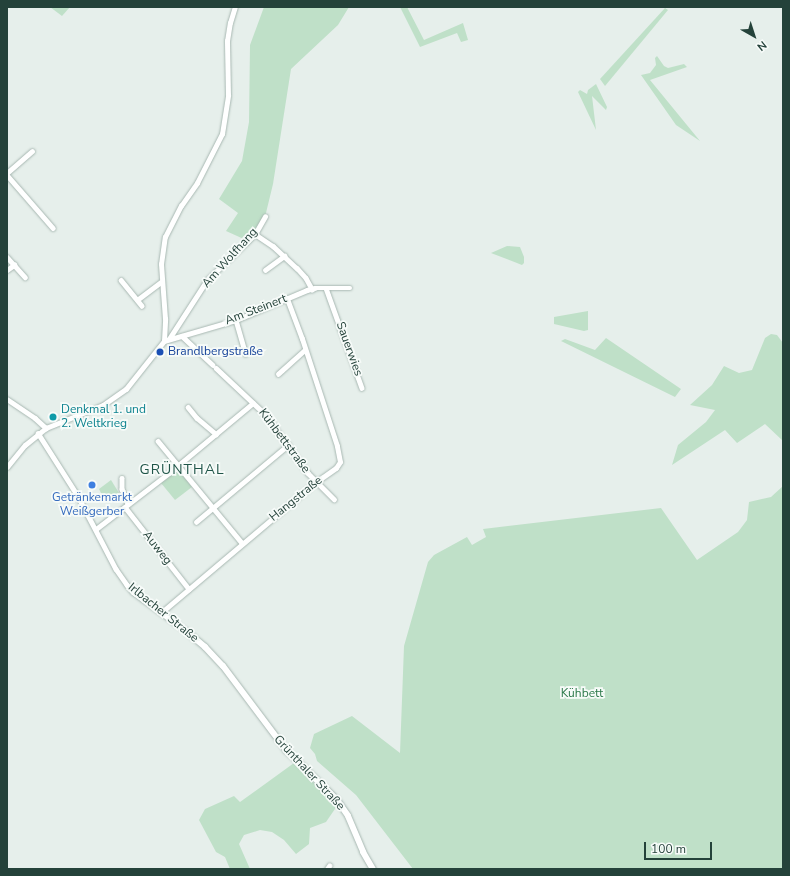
<!DOCTYPE html>
<html>
<head>
<meta charset="utf-8">
<style>
  body { margin:0 }
  #map { position:relative; width:790px; height:876px; overflow:hidden; background:#e6efeb; font-family:"Nunito Sans",sans-serif }
  div>[style] { position:absolute }
  [style*='--x'] { left:calc(var(--x)*1px); top:calc(var(--y)*1px); width:calc(var(--w)*1px); rotate:calc(var(--a)*1deg) }
  .green>* { inset:0; background:#bfe0c8 }
  .roads { filter:drop-shadow(0 0 1px #a8b8b2) drop-shadow(0 0 1px #a8b8b2) }
  .street>* { height:4.5px; margin:-2.25px; padding:0 2.25px; transform-origin:2.25px; border-radius:2.25px; background:#fff }
  .secondary>* { height:6px; margin:-3px; padding:0 3px; transform-origin:3px; border-radius:3px; background:#fff }
  .dots>* { width:11px; height:11px; translate:-50% -50%; box-sizing:border-box; border:2px solid #f7fbf9; border-radius:50% }
  span { translate:-50% -50%; white-space:nowrap; text-align:center; line-height:1.15; -webkit-text-stroke:3.5px #f7fbf9; paint-order:stroke }
  .street-label { font-size:12px; color:#24423a }
  .transit-label { font-size:12px; color:#164399 }
  .left { translate:0 -50%; text-align:left }
  .culture-label { font-size:12px; color:#0d838f }
  .shop-label { font-size:12px; color:#366cbe }
  .park-label { font-size:12px; color:#2d7a4b }
  .quarter-label { font-size:14px; color:#1f5548; letter-spacing:1px }
  .frame { position:absolute; inset:0; border:8px solid #24423a; pointer-events:none }
  .north { position:absolute; left:734px; top:16px; width:40px; height:40px; -webkit-text-stroke:3px #f7fbf9; paint-order:stroke; rotate:141deg; font-size:11px; font-weight:700; line-height:16px; text-align:center; color:#24423a }
  .north::after { content:''; display:block; margin:auto; width:14px; height:18px; background:#24423a; clip-path:polygon(50% 0,100% 100%,50% 72%,0 100%) }
  .scale { position:absolute; left:644px; top:842px; width:68px; height:18px; box-sizing:border-box; border:2px solid #24423a; border-top:0; padding-left:5px; font-size:12px; line-height:14px; white-space:nowrap; color:#24423a; -webkit-text-stroke:3px #f7fbf9; paint-order:stroke }
</style>
</head>
<body>
<div id="map">
  <div class="green">
    <div style="clip-path:polygon(50px 7px,70px 7px,62px 16px)"></div>
    <div style="clip-path:polygon(264px 7px,349px 7px,338px 25px,291px 69px,273px 184px,265px 217px,255px 234px,246px 240px,226px 231px,238px 213px,219px 199px,242px 161px,249px 122px,250px 45px)"></div>
    <div style="clip-path:polygon(400px 7px,407px 7px,424px 40px,463px 23px,468px 40px,461px 42px,457px 33px,420px 47px)"></div>
    <div style="clip-path:polygon(665px 8px,668px 10px,605px 86px,600px 79px)"></div>
    <div style="clip-path:polygon(657px 56px,664px 66px,668px 68px,684px 64px,687px 67px,650px 80px,700px 141px,676px 125px,641px 75px,650px 73px,656px 65px,655px 58px)"></div>
    <div style="clip-path:polygon(596px 84px,607px 107px,606px 110px,592px 96px,596px 130px,578px 92px,580px 90px,587px 94px,588px 90px)"></div>
    <div style="clip-path:polygon(507px 246px,520px 247px,524px 257px,524px 263px,522px 265px,491px 253px)"></div>
    <div style="clip-path:polygon(588px 311px,588px 330px,584px 331px,554px 324px,554px 317px)"></div>
    <div style="clip-path:polygon(771px 334px,777px 335px,783px 343px,783px 441px,765px 424px,737px 443px,725px 430px,672px 465px,678px 445px,706px 422px,715px 410px,690px 405px,712px 385px,724px 366px,739px 373px,752px 370px,765px 338px)"></div>
    <div style="clip-path:polygon(606px 338px,681px 389px,675px 397px,561px 341px,565px 339px,595px 350px)"></div>
    <div style="clip-path:polygon(175px 472px,180px 472px,192px 487px,175px 500px,161px 483px)"></div>
    <div style="clip-path:polygon(111px 480px,119px 493px,106px 503px,99px 489px)"></div>
    <div style="clip-path:polygon(783px 486px,783px 869px,413px 869px,356px 795px,317px 761px,315px 754px,310px 748px,314px 734px,352px 716px,400px 753px,404px 646px,428px 562px,434px 555px,467px 537px,472px 545px,486px 537px,483px 529px,661px 508px,697px 560px,738px 532px,747px 520px,749px 502px,771px 497px)"></div>
    <div style="clip-path:polygon(294px 763px,337px 806px,326px 822px,310px 828px,309px 844px,296px 854px,284px 840px,272px 832px,260px 830px,244px 835px,239px 844px,250px 869px,230px 869px,225px 857px,216px 852px,199px 820px,205px 809px,234px 796px,240px 802px)"></div>
  </div>
  <div class="roads">
    <div class="street">
      <div style="--x:7;--y:173;--w:33;--a:-41"></div>
      <div style="--x:7;--y:175;--w:70;--a:49"></div>
      <div style="--x:255;--y:234;--w:22;--a:34"></div>
      <div style="--x:273;--y:246;--w:33;--a:43"></div>
      <div style="--x:297;--y:268;--w:13;--a:48"></div>
      <div style="--x:306;--y:278;--w:13;--a:61"></div>
      <div style="--x:7;--y:257;--w:27;--a:48"></div>
      <div style="--x:7;--y:270;--w:9;--a:-36"></div>
      <div style="--x:265;--y:270;--w:24;--a:-36"></div>
      <div style="--x:121;--y:280;--w:33;--a:51"></div>
      <div style="--x:326;--y:288;--w:106;--a:70.2"></div>
      <div style="--x:137;--y:300;--w:31;--a:-37"></div>
      <div style="--x:236;--y:320;--w:35;--a:74"></div>
      <div style="--x:182;--y:336;--w:42;--a:43.1"></div>
      <div style="--x:169;--y:339;--w:70;--a:-57.2"></div>
      <div style="--x:207;--y:280;--w:66;--a:-43.8"></div>
      <div style="--x:255;--y:234;--w:20;--a:-60"></div>
      <div style="--x:164;--y:341;--w:75;--a:-16.3"></div>
      <div style="--x:236;--y:320;--w:77;--a:-22.9"></div>
      <div style="--x:307;--y:290;--w:8;--a:-14"></div>
      <div style="--x:315;--y:288;--w:35;--a:0"></div>
      <div style="--x:216;--y:368;--w:67;--a:43.2"></div>
      <div style="--x:265;--y:414;--w:73;--a:53.9"></div>
      <div style="--x:308;--y:473;--w:37;--a:45"></div>
      <div style="--x:278;--y:374;--w:36;--a:-42"></div>
      <div style="--x:7;--y:399;--w:34;--a:34"></div>
      <div style="--x:35;--y:418;--w:15;--a:42"></div>
      <div style="--x:188;--y:407;--w:14;--a:51"></div>
      <div style="--x:197;--y:418;--w:25;--a:40"></div>
      <div style="--x:38;--y:433;--w:75;--a:57.6"></div>
      <div style="--x:78;--y:496;--w:82;--a:62.5"></div>
      <div style="--x:116;--y:569;--w:19;--a:55"></div>
      <div style="--x:127;--y:585;--w:9;--a:49"></div>
      <div style="--x:133;--y:592;--w:66;--a:36.3"></div>
      <div style="--x:158;--y:441;--w:132;--a:50.5"></div>
      <div style="--x:7;--y:467;--w:28;--a:-51"></div>
      <div style="--x:25;--y:445;--w:27;--a:-39"></div>
      <div style="--x:46;--y:428;--w:61;--a:-22"></div>
      <div style="--x:103;--y:405;--w:28;--a:-35"></div>
      <div style="--x:126;--y:389;--w:61;--a:-51.6"></div>
      <div style="--x:164;--y:341;--w:22;--a:-87"></div>
      <div style="--x:165;--y:319;--w:55;--a:-94.2"></div>
      <div style="--x:161;--y:264;--w:27;--a:-82"></div>
      <div style="--x:165;--y:237;--w:35;--a:-63"></div>
      <div style="--x:181;--y:206;--w:28;--a:-55"></div>
      <div style="--x:197;--y:183;--w:55;--a:-63"></div>
      <div style="--x:222;--y:134;--w:39;--a:-81"></div>
      <div style="--x:228;--y:95;--w:54;--a:-91.1"></div>
      <div style="--x:227;--y:41;--w:18;--a:-81"></div>
      <div style="--x:230;--y:23;--w:17;--a:-73"></div>
      <div style="--x:122;--y:478;--w:11;--a:90"></div>
      <div style="--x:122;--y:489;--w:16;--a:68"></div>
      <div style="--x:125;--y:507;--w:104;--a:52"></div>
      <div style="--x:196;--y:522;--w:120;--a:-39.9"></div>
      <div style="--x:96;--y:529;--w:92;--a:-37.5"></div>
      <div style="--x:169;--y:473;--w:109;--a:-39.8"></div>
      <div style="--x:162;--y:612;--w:202;--a:-40.2"></div>
      <div style="--x:316;--y:482;--w:24;--a:-35"></div>
      <div style="--x:336;--y:468;--w:7;--a:-56"></div>
      <div style="--x:340;--y:462;--w:16;--a:-101"></div>
      <div style="--x:337;--y:446;--w:113;--a:-108.1"></div>
      <div style="--x:302;--y:339;--w:43;--a:-110.6"></div>
      <div style="--x:327;--y:869;--w:4;--a:-56"></div>
    </div>
    <div class="secondary">
      <div style="--x:186;--y:631;--w:25;--a:40"></div>
      <div style="--x:205;--y:647;--w:26;--a:47"></div>
      <div style="--x:223;--y:666;--w:105;--a:53.1"></div>
      <div style="--x:286;--y:750;--w:71;--a:44.4"></div>
      <div style="--x:337;--y:800;--w:19;--a:55"></div>
      <div style="--x:348;--y:816;--w:39;--a:67"></div>
      <div style="--x:363;--y:852;--w:20;--a:60"></div>
    </div>
  </div>
  <div class="dots">
    <div style="left:160px;top:352px;background:#1a4fb4"></div>
    <div style="left:53px;top:417px;background:#0f9aa8"></div>
    <div style="left:92px;top:485px;background:#3f7fe0"></div>
  </div>
  <div class="street-label">
    <span style="left:230px;top:258px;rotate:-48deg">Am Wolfhang</span>
    <span style="left:256px;top:310px;rotate:-21deg">Am Steinert</span>
    <span style="left:349px;top:349px;rotate:70deg">Sauerwies</span>
    <span style="left:284px;top:441px;rotate:53deg">Kühbettstraße</span>
    <span style="left:296px;top:499px;rotate:-39deg">Hangstraße</span>
    <span style="left:157px;top:548px;rotate:52deg">Auweg</span>
    <span style="left:163px;top:613px;rotate:39deg">Irlbacher Straße</span>
    <span style="left:309px;top:773px;rotate:47deg">Grünthaler Straße</span>
  </div>
  <div class="transit-label">
    <span class="left" style="left:168px;top:352px">Brandlbergstraße</span>
  </div>
  <div class="culture-label">
    <span class="left" style="left:61px;top:417px">Denkmal 1. und<br>2. Weltkrieg</span>
  </div>
  <div class="shop-label">
    <span style="left:92px;top:505px">Getränkemarkt<br>Weißgerber</span>
  </div>
  <div class="park-label">
    <span style="left:582px;top:694px">Kühbett</span>
  </div>
  <div class="quarter-label">
    <span style="left:182px;top:470px">GRÜNTHAL</span>
  </div>
  <div class="frame"></div>
  <div class="north">N</div>
  <div class="scale">100 m</div>
</div>
</body>
</html>
